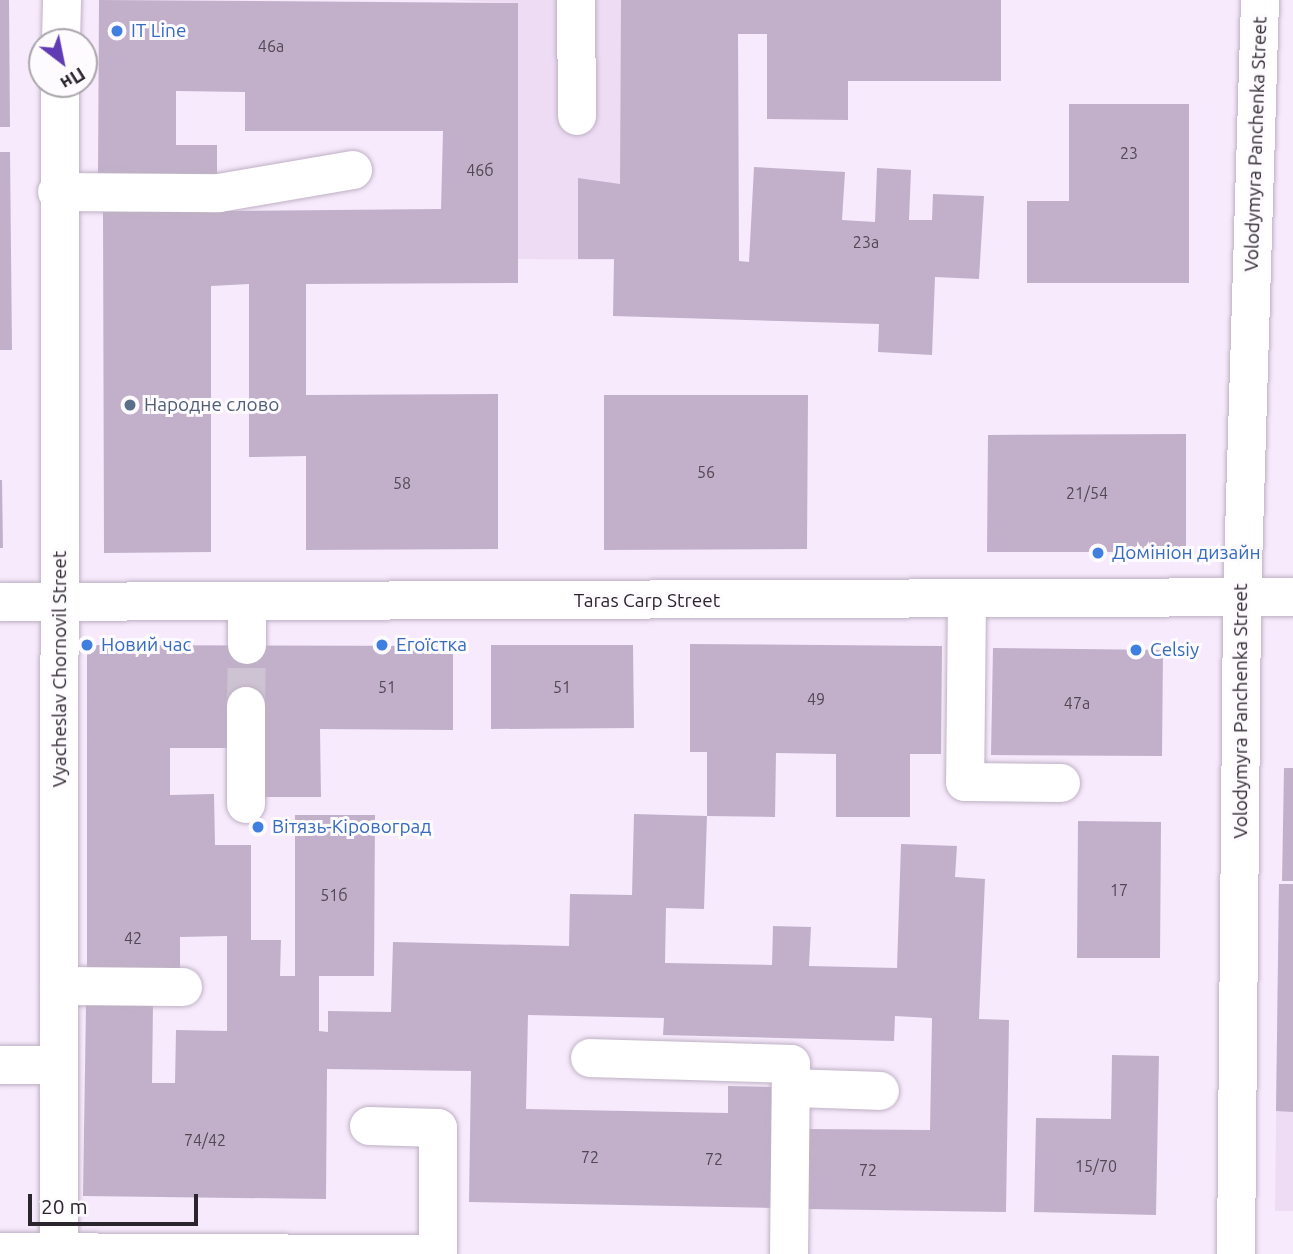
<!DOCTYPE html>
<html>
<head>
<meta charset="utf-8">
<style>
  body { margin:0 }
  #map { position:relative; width:1293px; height:1254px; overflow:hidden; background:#f7eafc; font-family:Ubuntu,sans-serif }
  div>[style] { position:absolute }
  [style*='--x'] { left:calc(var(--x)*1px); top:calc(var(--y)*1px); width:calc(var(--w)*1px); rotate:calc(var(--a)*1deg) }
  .built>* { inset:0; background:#eedcf5 }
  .building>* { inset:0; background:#c2b0ca }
  .minor-tunnel>* { height:38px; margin-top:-19px; transform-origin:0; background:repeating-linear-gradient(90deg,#cec3d3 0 38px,transparent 0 57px) }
  .roads { filter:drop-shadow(0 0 2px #beb1c3) drop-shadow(0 0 2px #beb1c3) }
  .minor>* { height:38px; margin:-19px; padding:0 19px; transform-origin:19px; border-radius:19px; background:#fff }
  .dots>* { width:19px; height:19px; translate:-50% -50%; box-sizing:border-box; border:4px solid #fefbff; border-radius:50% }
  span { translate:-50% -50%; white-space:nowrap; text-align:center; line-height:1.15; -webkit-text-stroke:6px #fefbff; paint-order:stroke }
  .number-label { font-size:16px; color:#514854 }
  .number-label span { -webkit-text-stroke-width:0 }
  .shop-label { font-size:19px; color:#366cbe }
  .left { translate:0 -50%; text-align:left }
  .street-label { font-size:19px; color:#2b262d }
  .service-label { font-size:19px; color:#4e5e75 }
  .north { position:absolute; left:28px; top:28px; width:70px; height:70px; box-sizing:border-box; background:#fefbff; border:2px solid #aaa6ab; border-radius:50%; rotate:148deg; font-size:19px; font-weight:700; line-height:28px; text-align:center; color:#2b262d }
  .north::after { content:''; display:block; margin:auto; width:24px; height:32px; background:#613bb3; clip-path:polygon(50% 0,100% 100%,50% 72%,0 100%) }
  .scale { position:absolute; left:28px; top:1194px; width:170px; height:32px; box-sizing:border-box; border:4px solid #2b262d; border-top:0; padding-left:9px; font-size:21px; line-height:24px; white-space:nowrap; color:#2b262d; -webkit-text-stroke:5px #fefbff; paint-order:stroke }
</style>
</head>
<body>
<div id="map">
  <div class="built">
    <div style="clip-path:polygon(449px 0,753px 0,738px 34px,739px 261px,518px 259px,518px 3px)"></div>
    <div style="clip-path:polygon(1279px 884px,1293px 884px,1293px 1211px,1275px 1211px)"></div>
  </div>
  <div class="building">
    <div style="clip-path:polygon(0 0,9px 0,10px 127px,0 127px)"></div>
    <div style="clip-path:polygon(99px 0,518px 3px,518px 283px,306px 284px,306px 395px,498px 394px,498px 549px,306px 550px,306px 456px,249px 457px,249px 284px,211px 286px,211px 552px,104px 553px,103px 212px,441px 209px,443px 131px,245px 131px,245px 92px,176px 91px,176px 145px,217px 145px,217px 174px,98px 173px)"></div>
    <div style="clip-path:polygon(621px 0,1001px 0,1001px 81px,848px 81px,848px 120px,767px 119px,767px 34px,738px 34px,739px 261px,749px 262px,754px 167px,845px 172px,842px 220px,875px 222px,877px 168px,911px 170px,909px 220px,932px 220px,933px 194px,984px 196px,979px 279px,935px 277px,932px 355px,878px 352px,879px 324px,613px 316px,614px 259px,578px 259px,578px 178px,620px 184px)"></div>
    <div style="clip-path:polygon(1069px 104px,1189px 104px,1189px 283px,1027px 283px,1027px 201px,1069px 201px)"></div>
    <div style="clip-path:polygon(0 152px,10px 152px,12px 350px,0 350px)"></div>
    <div style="clip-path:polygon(604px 395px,808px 395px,807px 549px,604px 550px)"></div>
    <div style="clip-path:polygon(1186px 434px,1186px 552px,987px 552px,988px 435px)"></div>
    <div style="clip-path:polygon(0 480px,2px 480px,3px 548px,0 548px)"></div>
    <div style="clip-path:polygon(690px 644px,942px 646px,941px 754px,910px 754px,910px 817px,836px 817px,836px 754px,776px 753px,775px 817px,707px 816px,707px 752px,690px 752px)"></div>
    <div style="clip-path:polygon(87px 645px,453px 646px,453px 730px,320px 729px,321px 797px,263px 797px,232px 748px,170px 748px,170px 795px,214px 794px,215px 845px,251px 845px,251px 940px,281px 940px,280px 976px,295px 976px,295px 815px,375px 815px,374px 976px,319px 976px,319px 1031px,328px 1032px,328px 1011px,391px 1012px,393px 942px,569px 946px,570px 894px,632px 895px,634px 814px,707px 816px,704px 909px,666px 908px,665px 963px,772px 965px,773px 926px,811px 927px,809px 966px,897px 968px,901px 844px,957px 846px,955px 877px,985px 879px,979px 1019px,1009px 1020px,1006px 1212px,807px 1209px,809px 1129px,930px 1130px,932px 1018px,895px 1016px,894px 1041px,663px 1035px,664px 1018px,528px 1015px,526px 1109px,728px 1113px,728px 1086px,775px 1087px,772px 1208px,469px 1202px,471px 1071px,327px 1069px,326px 1199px,83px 1196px,86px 1005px,153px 1005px,152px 1083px,175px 1083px,176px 1030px,227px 1031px,227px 936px,180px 937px,180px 968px,87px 968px)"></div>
    <div style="clip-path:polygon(491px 645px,633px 645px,634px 728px,491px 729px)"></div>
    <div style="clip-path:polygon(993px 648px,1163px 650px,1162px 756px,991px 755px)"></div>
    <div style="clip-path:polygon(1284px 768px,1293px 768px,1293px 881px,1282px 881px)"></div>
    <div style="clip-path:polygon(1078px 821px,1161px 822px,1160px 958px,1077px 958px)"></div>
    <div style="clip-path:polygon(1279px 884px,1293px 884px,1293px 1112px,1276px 1111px)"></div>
    <div style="clip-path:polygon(1112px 1055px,1159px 1056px,1156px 1215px,1034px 1212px,1036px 1118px,1111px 1119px)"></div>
  </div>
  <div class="minor-tunnel">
    <div style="--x:246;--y:706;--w:61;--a:-89.1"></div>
  </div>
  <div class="roads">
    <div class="minor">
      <div style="--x:576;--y:0;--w:116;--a:89.5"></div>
      <div style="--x:61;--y:42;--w:42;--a:-88.6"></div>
      <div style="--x:57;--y:192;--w:162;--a:0.4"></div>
      <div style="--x:219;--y:193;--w:136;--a:-9.7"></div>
      <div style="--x:967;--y:600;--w:182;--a:90.6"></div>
      <div style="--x:965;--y:782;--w:96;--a:0.6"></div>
      <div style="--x:0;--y:602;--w:1293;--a:-0.22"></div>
      <div style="--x:247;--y:645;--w:41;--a:-90"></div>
      <div style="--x:246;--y:804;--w:98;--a:-90"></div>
      <div style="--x:59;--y:986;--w:124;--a:0.5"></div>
      <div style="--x:590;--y:1058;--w:201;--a:1.7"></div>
      <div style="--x:791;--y:1064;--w:190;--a:90.6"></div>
      <div style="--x:0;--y:1065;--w:59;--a:0"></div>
      <div style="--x:791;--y:1088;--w:89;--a:1.9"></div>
      <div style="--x:369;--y:1126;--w:69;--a:1.7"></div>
      <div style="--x:438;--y:1128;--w:126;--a:90"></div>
      <div style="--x:0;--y:1252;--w:423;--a:0.3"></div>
      <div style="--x:59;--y:1254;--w:1170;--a:-89.95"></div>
      <div style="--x:1236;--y:1254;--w:654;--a:-89.47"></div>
      <div style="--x:1242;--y:600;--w:600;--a:-88.28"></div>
    </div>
  </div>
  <div class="dots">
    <div style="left:117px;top:31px;background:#3f7fe0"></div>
    <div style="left:130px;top:405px;background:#5c6f8a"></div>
    <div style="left:1098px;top:553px;background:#3f7fe0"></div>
    <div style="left:87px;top:645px;background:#3f7fe0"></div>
    <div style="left:382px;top:645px;background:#3f7fe0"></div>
    <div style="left:1136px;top:650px;background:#3f7fe0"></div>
    <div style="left:258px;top:827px;background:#3f7fe0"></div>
  </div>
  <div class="number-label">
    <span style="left:271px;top:46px">46а</span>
    <span style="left:1129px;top:153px">23</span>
    <span style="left:480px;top:170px">46б</span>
    <span style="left:866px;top:242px">23а</span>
    <span style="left:706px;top:472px">56</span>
    <span style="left:402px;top:483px">58</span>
    <span style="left:1087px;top:493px">21/54</span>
    <span style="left:387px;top:687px">51</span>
    <span style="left:562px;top:687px">51</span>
    <span style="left:816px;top:699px">49</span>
    <span style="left:1077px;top:703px">47а</span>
    <span style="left:1119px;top:890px">17</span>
    <span style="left:334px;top:895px">51б</span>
    <span style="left:133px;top:938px">42</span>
    <span style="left:205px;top:1140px">74/42</span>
    <span style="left:590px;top:1157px">72</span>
    <span style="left:714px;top:1159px">72</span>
    <span style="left:1096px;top:1166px">15/70</span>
    <span style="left:868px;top:1170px">72</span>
  </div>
  <div class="shop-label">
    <span class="left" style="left:131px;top:31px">IT Line</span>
    <span class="left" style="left:1112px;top:553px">Домініон дизайн</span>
    <span class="left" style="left:101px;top:645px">Новий час</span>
    <span class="left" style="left:396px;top:645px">Егоїстка</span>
    <span class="left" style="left:1150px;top:650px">Celsiy</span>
    <span class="left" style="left:272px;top:827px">Вітязь-Кіровоград</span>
  </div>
  <div class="street-label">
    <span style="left:1256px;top:144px;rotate:-88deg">Volodymyra Panchenka Street</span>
    <span style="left:647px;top:601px">Taras Carp Street</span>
    <span style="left:60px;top:669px;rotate:-90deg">Vyacheslav Chornovil Street</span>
    <span style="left:1241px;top:711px;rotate:-90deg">Volodymyra Panchenka Street</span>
  </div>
  <div class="service-label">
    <span class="left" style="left:144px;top:405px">Народне слово</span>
  </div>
  <div class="north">Пн</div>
  <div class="scale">20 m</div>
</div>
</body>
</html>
